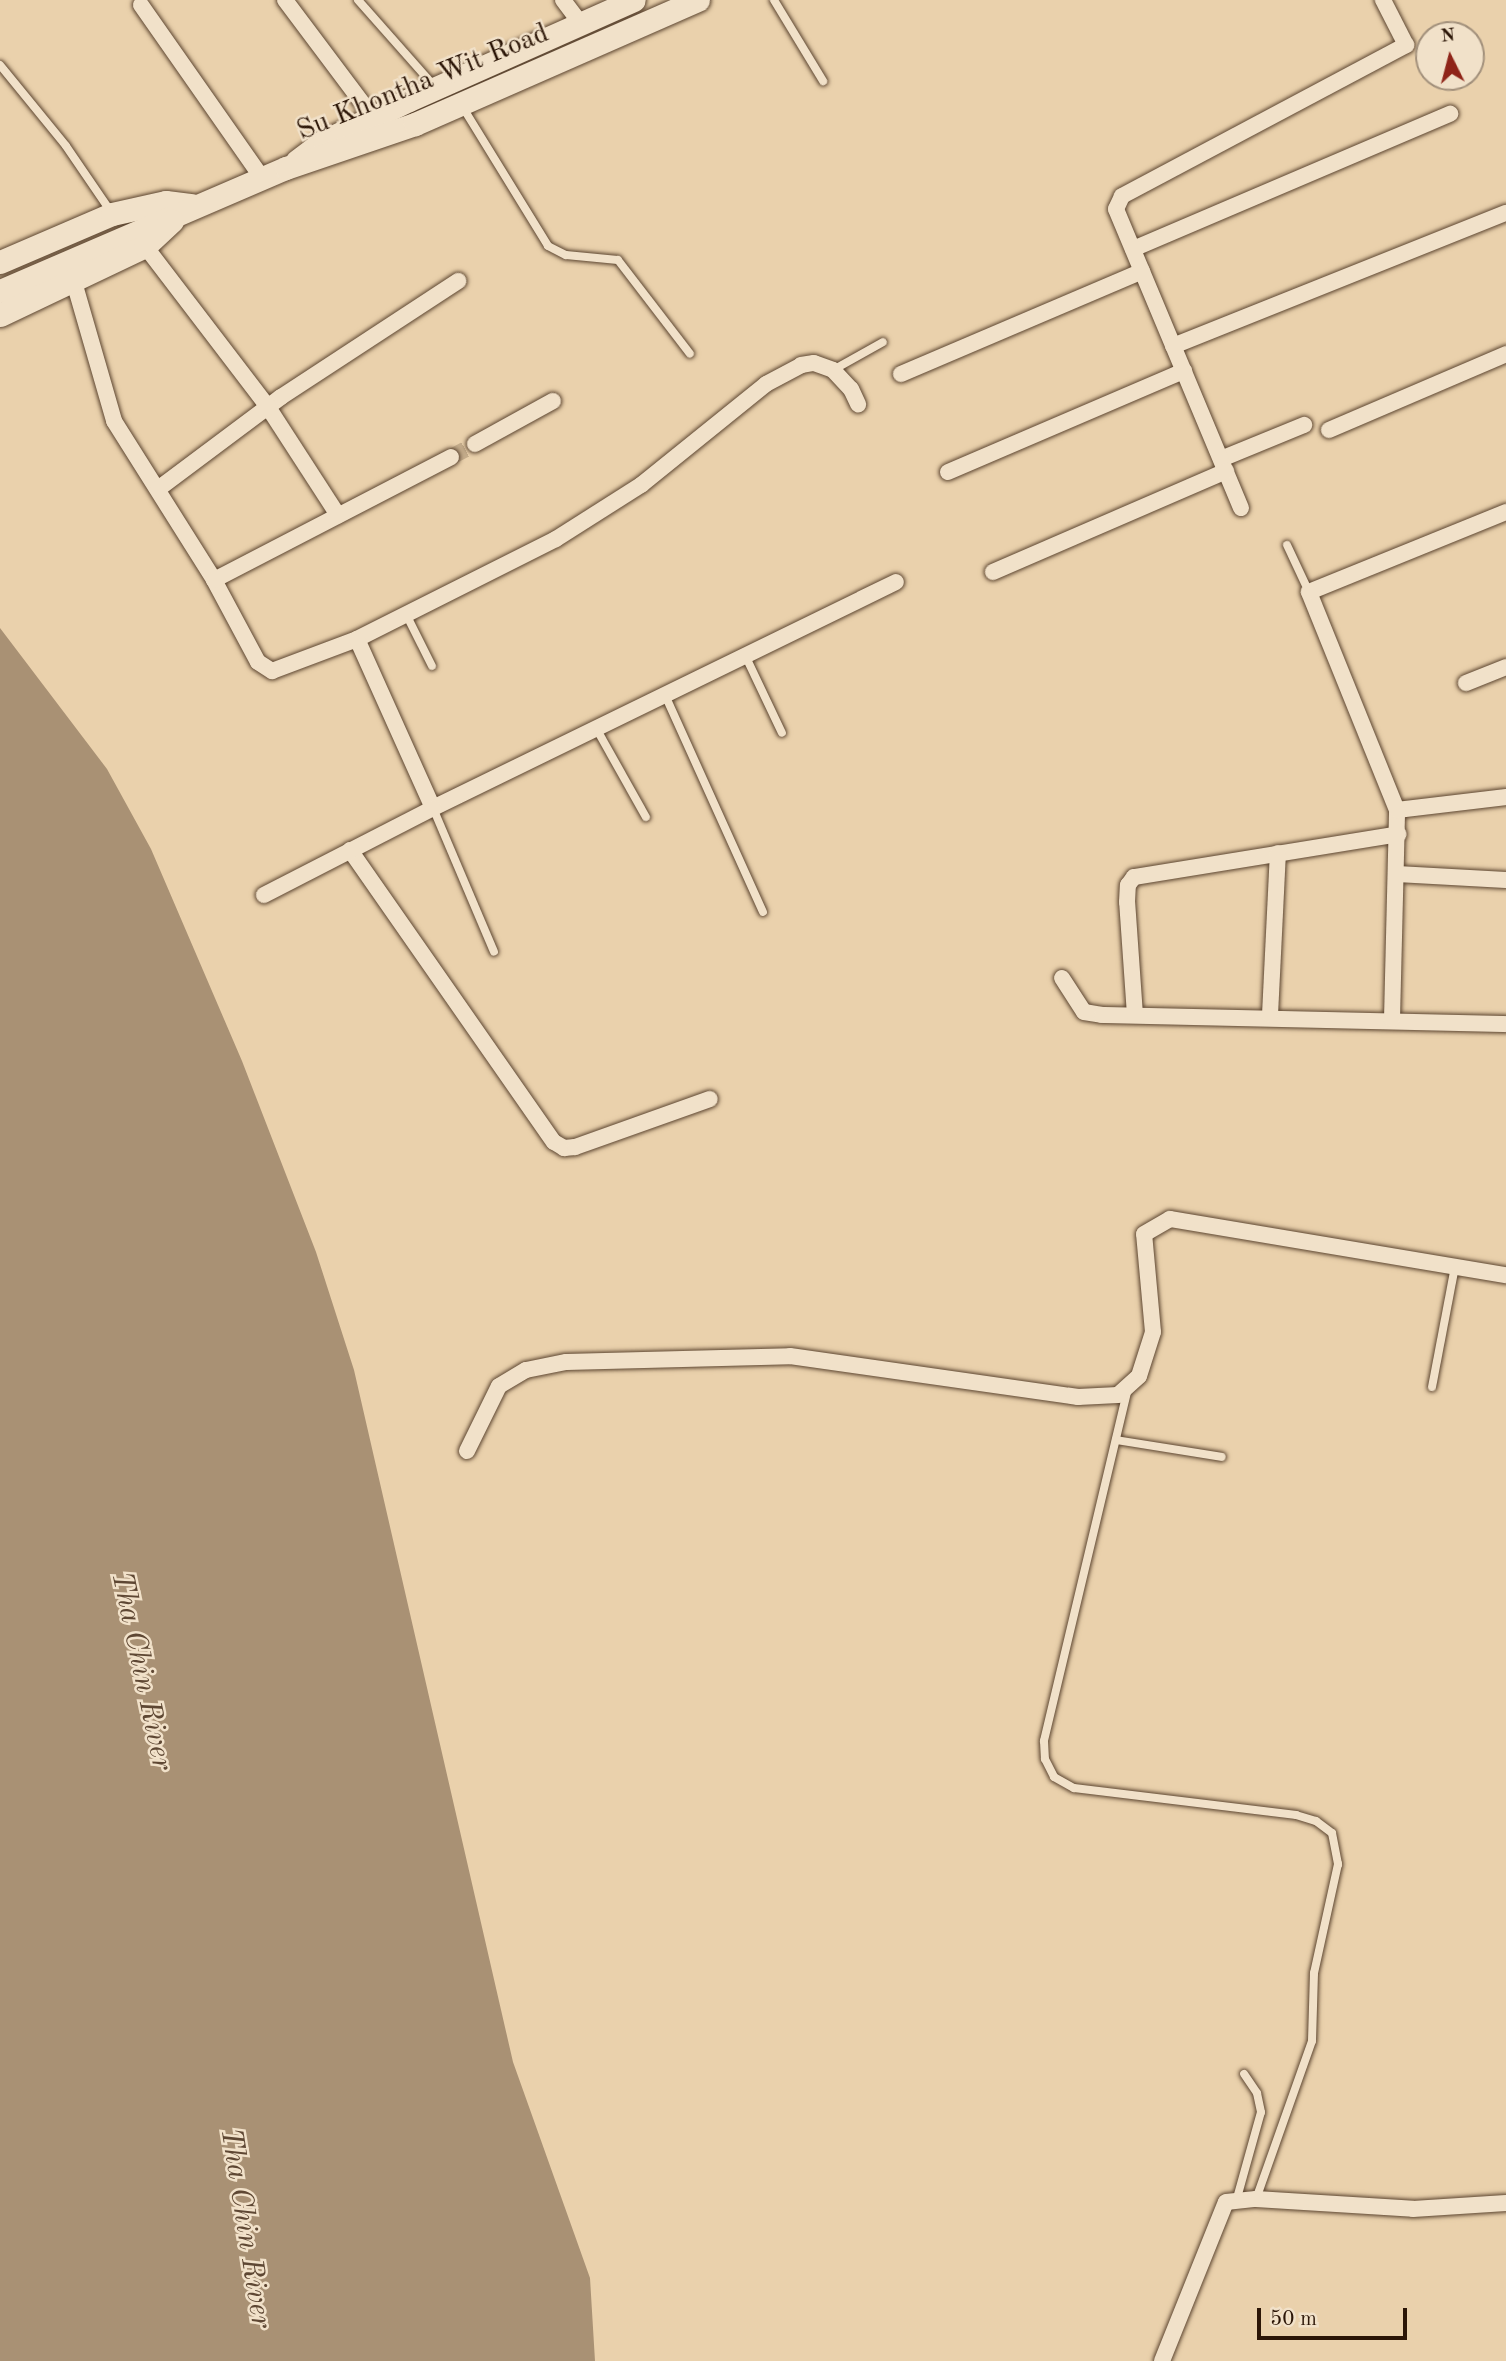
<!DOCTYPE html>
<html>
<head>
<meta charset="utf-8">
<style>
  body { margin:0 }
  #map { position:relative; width:1506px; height:2361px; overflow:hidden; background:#ead1ac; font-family:"Old Standard TT",serif }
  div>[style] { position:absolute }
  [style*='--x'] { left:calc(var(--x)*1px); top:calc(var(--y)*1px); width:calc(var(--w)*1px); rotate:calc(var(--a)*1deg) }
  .water>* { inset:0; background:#a99174 }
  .minor-tunnel>* { height:16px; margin-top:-8px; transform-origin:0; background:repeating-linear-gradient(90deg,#c4ac8b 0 16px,transparent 0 24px) }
  .roads { filter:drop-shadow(0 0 2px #5c4530) drop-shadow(0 0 2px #5c4530) }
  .service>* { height:8px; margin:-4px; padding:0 4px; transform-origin:4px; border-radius:4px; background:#f1e1c9 }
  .minor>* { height:16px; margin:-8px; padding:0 8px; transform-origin:8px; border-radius:8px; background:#f1e1c9 }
  .secondary>* { height:23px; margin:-11.5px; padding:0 11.5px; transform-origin:11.5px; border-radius:11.5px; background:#f1e1c9 }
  span { translate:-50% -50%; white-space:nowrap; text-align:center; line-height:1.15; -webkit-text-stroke:5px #f1e1c9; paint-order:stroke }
  .street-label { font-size:28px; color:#2c1607 }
  .water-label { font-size:30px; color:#5e4733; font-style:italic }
  .north { position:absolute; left:1415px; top:21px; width:70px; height:70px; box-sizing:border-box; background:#f1e1c9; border:2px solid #a2907b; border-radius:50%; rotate:354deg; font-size:19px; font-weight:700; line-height:28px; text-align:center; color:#2c1607 }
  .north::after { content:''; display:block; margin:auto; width:24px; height:32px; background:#8f2418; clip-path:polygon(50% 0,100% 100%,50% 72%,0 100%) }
  .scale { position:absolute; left:1257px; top:2308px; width:150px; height:32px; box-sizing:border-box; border:4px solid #2c1607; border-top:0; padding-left:9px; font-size:21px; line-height:24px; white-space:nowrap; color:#2c1607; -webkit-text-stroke:5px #f1e1c9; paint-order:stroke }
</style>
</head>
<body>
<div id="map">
  <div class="water">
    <div style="clip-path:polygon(0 628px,107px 769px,151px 849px,242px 1061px,316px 1252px,354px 1370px,513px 2062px,590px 2278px,595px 2361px,0 2361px)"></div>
  </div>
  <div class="minor-tunnel">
    <div style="--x:451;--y:457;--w:27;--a:-28"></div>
  </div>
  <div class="roads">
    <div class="service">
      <div style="--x:358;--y:0;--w:115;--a:48.5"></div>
      <div style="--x:774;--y:0;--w:95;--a:58.8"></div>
      <div style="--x:0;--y:65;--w:104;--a:50.8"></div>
      <div style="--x:66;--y:146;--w:80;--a:55.7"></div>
      <div style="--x:462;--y:106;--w:164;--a:58.4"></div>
      <div style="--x:548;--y:246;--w:20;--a:27"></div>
      <div style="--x:566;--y:255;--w:52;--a:5.5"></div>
      <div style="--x:618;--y:260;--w:118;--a:52.5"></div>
      <div style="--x:833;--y:370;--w:57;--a:-29.2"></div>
      <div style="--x:1287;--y:545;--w:52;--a:64.9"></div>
      <div style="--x:406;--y:614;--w:58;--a:63.4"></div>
      <div style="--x:745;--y:655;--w:86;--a:64.6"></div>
      <div style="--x:665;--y:695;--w:238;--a:65.7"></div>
      <div style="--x:596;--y:728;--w:102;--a:60.7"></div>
      <div style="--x:433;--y:808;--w:156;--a:67"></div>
      <div style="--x:1432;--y:1387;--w:123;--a:-79.2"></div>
      <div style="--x:1128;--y:1388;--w:363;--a:103.4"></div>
      <div style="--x:1044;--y:1741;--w:18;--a:87"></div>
      <div style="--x:1045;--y:1759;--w:20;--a:63"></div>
      <div style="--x:1054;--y:1777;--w:23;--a:29"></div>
      <div style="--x:1074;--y:1788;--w:224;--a:6.9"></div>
      <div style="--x:1296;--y:1815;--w:21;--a:17"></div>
      <div style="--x:1316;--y:1821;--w:20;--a:37"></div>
      <div style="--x:1332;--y:1833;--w:32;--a:79"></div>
      <div style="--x:1338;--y:1864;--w:112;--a:102.4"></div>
      <div style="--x:1314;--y:1973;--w:68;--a:91.7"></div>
      <div style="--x:1312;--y:2041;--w:168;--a:109.5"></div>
      <div style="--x:1116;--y:1440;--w:107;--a:9.1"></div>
      <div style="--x:1237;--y:2198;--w:89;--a:-74.4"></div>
      <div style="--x:1261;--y:2112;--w:19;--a:-102"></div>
      <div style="--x:1257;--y:2093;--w:23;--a:-124"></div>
    </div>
    <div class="minor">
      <div style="--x:285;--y:0;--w:155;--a:53.1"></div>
      <div style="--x:563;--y:0;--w:30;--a:53"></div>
      <div style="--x:141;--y:5;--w:211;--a:55"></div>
      <div style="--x:145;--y:246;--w:203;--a:52.6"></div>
      <div style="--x:268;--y:407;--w:129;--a:57.1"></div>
      <div style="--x:1133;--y:249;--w:345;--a:-23.1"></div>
      <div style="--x:74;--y:282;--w:145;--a:73.9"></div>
      <div style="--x:114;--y:421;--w:188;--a:57.8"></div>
      <div style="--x:214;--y:580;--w:93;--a:61.8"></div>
      <div style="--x:258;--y:662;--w:17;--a:33"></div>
      <div style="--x:272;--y:671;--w:91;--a:-20.6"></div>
      <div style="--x:357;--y:639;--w:223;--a:-26.7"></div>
      <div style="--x:556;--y:539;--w:101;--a:-32.4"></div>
      <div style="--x:641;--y:485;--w:161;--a:-38.9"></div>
      <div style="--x:766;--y:384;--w:40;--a:-28"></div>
      <div style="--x:801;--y:365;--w:13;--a:-9"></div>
      <div style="--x:814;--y:363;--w:20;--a:20"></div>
      <div style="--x:833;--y:370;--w:26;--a:47"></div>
      <div style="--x:851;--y:389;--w:17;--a:65"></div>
      <div style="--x:1173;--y:346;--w:359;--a:-21.8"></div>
      <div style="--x:901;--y:374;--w:262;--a:-23.1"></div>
      <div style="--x:1329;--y:430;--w:193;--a:-23.2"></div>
      <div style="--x:475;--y:444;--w:89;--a:-28.9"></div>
      <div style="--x:1221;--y:459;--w:90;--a:-22.3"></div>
      <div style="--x:948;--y:472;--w:257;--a:-23.2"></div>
      <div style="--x:158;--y:489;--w:154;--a:-36.8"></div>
      <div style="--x:281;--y:397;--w:212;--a:-33.2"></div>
      <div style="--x:1241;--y:508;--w:324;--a:-112.7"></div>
      <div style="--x:1116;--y:209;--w:14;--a:-65"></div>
      <div style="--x:1122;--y:196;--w:322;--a:-28"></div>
      <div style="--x:1406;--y:45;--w:51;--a:-117.1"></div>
      <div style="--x:993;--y:572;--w:254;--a:-23.4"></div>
      <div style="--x:214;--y:580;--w:267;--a:-27.4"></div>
      <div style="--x:357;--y:639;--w:185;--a:65.8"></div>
      <div style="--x:433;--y:808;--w:515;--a:-26.02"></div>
      <div style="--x:1466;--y:683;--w:43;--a:-21.8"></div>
      <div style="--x:1397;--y:810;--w:110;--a:-6.8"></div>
      <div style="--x:350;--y:850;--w:356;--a:55.1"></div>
      <div style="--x:554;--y:1142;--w:12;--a:31"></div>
      <div style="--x:564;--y:1148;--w:11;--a:-5"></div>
      <div style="--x:575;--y:1147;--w:143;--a:-19.6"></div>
      <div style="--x:1397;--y:874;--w:109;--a:3.2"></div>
      <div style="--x:264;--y:895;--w:190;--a:-27.2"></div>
      <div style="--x:1062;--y:978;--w:40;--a:57.1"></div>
      <div style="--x:1084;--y:1012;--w:18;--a:9"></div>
      <div style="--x:1102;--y:1015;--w:404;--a:1.3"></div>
      <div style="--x:1135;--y:1015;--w:113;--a:-94"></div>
      <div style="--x:1127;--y:902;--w:17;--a:-87"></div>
      <div style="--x:1128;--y:885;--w:10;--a:-53"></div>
      <div style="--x:1134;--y:877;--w:268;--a:-9.2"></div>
      <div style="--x:1270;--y:1015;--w:162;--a:-87.2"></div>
      <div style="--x:1392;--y:1019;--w:209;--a:-88.6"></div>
      <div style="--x:1397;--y:810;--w:235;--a:-112"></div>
      <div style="--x:1309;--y:592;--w:213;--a:-22.1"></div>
      <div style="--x:467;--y:1451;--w:72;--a:-63.8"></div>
      <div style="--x:499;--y:1386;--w:31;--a:-31"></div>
      <div style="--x:526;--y:1370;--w:41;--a:-11.3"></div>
      <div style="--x:566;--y:1362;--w:224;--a:-1.5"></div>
      <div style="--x:790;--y:1356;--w:291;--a:8.1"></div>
      <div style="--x:1078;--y:1397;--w:40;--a:-2.9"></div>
      <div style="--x:1118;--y:1395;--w:28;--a:-42"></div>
      <div style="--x:1139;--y:1376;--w:46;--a:-72.3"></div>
      <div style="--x:1153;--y:1332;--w:98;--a:-95.2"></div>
      <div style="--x:1144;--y:1234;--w:30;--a:-30"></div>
      <div style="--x:1170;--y:1219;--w:341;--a:9.5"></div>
      <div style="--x:1162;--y:2361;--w:171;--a:-68.1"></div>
      <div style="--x:1226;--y:2202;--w:30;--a:-6"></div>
      <div style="--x:1256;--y:2199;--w:157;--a:3.6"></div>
      <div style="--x:1413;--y:2209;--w:93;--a:-3.7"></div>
    </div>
    <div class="secondary">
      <div style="--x:297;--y:161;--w:34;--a:-37"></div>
      <div style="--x:324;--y:141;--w:94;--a:-25.8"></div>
      <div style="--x:409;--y:100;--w:246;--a:-24"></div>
      <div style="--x:0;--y:262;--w:122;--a:-23.2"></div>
      <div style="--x:112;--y:214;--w:55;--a:-12.5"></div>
      <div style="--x:166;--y:202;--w:26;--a:7"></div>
      <div style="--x:0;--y:291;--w:311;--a:-23.3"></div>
      <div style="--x:286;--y:168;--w:136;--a:-18.8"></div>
      <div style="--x:415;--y:124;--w:309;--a:-23.7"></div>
      <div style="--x:0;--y:315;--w:161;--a:-25.4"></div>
      <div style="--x:145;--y:246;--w:37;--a:-43"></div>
    </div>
  </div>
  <div class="street-label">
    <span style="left:423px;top:83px;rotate:-22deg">Su Khontha Wit Road</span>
  </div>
  <div class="water-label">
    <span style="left:141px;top:1671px;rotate:78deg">Tha Chin River</span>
    <span style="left:245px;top:2228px;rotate:81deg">Tha Chin River</span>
  </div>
  <div class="north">N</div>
  <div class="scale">50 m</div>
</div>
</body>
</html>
